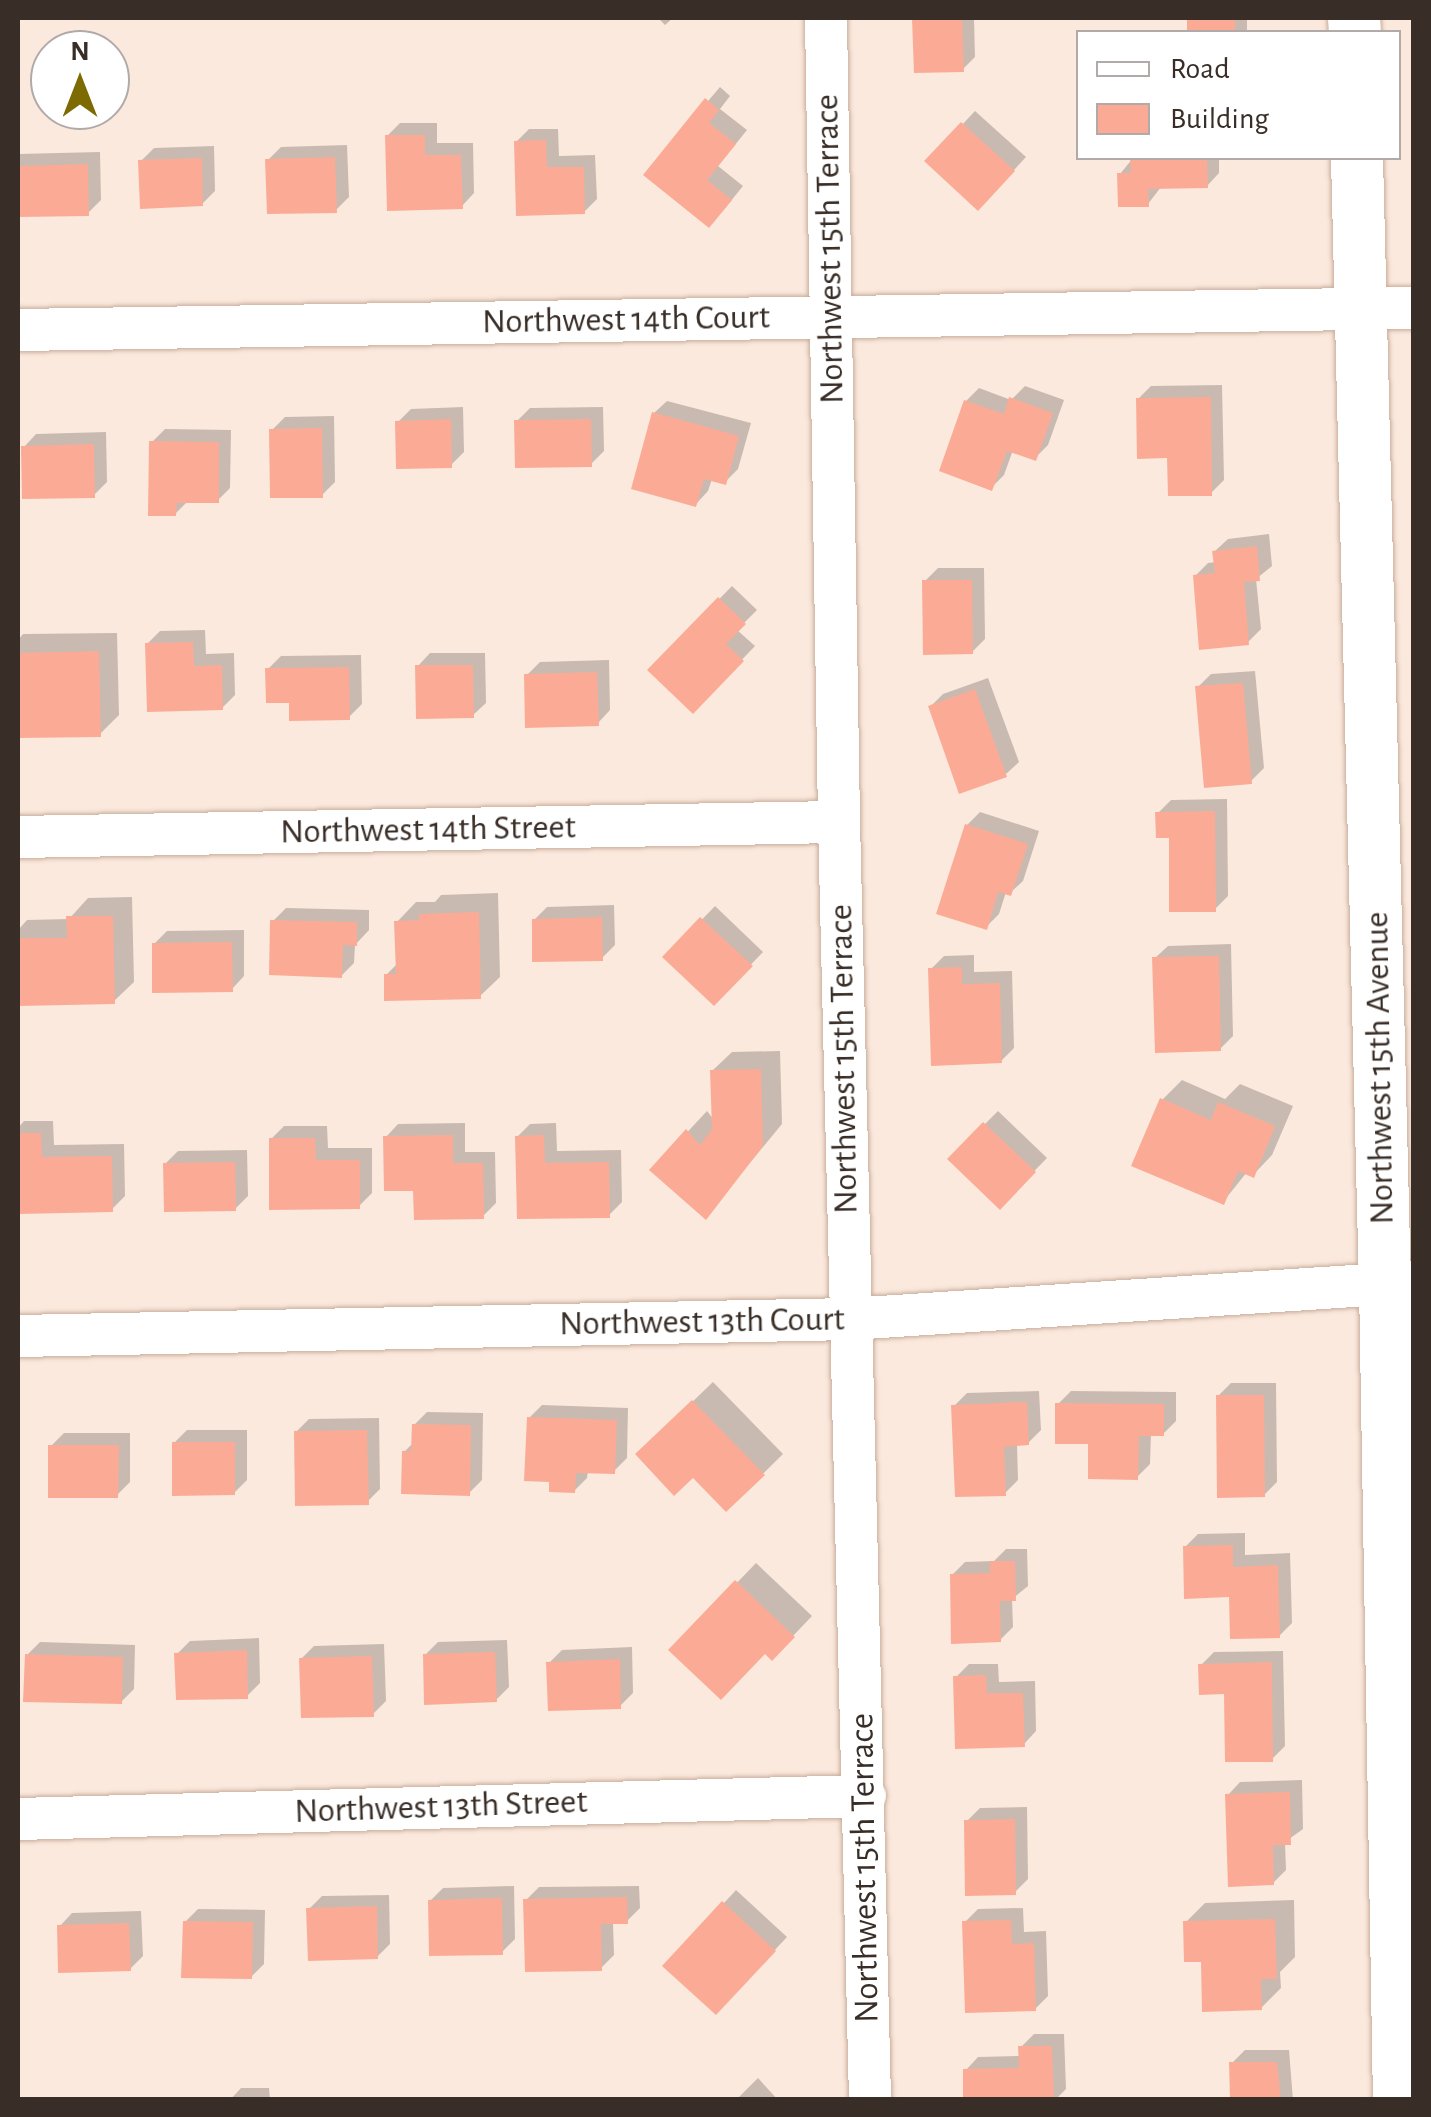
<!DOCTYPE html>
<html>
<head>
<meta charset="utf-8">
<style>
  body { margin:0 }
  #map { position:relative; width:1431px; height:2117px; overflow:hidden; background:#fbe9dd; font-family:"Alegreya Sans",sans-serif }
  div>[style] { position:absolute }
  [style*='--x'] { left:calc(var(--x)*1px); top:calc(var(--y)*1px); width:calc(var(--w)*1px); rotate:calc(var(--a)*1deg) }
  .shadow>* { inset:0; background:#0003 }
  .building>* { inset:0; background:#fbab95 }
  .roads { filter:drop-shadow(0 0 2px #c8ac9a) drop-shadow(0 0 2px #c8ac9a) }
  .minor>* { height:42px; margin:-21px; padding:0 21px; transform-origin:21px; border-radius:21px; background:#fff }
  .tertiary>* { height:52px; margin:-26px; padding:0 26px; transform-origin:26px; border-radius:26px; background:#fff }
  span { translate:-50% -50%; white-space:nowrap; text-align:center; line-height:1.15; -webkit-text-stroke:8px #fff; paint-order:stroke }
  .street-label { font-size:35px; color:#392e27 }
  .frame { position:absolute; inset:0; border:20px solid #392e27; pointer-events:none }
  .legend { position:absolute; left:1076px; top:30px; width:325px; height:130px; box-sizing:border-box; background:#fff; border:2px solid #b0aba9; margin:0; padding:12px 18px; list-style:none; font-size:30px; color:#392e27 }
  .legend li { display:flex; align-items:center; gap:20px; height:50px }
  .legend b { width:50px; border:2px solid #b0aba9 }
  .north { position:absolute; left:30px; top:30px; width:100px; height:100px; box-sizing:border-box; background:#fff; border:2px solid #b0aba9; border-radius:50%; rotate:0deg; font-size:28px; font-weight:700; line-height:40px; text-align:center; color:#392e27 }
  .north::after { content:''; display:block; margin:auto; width:35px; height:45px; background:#7e6a02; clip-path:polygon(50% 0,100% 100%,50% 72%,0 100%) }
</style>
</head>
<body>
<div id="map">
  <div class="shadow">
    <div style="clip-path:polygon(658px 18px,673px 18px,665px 25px)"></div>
    <div style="clip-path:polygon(915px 18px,974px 18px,975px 57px,962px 70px,917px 71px)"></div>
    <div style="clip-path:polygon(1189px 18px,1247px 18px,1247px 32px,1189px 32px)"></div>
    <div style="clip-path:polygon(720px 87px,730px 96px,720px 109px,747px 130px,718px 166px,743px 186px,722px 212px,646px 174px)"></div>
    <div style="clip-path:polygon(975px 111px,1026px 157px,991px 195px,928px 161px)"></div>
    <div style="clip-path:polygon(400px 123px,437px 123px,437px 143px,473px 143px,474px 193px,462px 206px,387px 136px)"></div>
    <div style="clip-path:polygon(529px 129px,558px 129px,559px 156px,595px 155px,597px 199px,584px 212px,516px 142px)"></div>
    <div style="clip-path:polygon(347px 145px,349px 197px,336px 210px,268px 160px,281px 147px)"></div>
    <div style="clip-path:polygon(214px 146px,215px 191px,202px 204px,141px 161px,154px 148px)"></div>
    <div style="clip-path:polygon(100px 152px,101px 200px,88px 213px,18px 214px,18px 154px)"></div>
    <div style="clip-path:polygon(1133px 158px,1219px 158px,1219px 173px,1207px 186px,1161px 187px,1148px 204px,1120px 174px)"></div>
    <div style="clip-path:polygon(1222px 385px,1224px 480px,1211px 493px,1169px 455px,1138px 399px,1151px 386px)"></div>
    <div style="clip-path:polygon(1025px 386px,1064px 400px,1048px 445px,1035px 458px,1013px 450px,1004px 475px,991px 488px,966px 401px,979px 388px,1011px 400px)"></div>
    <div style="clip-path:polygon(667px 401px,751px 423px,738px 469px,725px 482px,712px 479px,708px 491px,696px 504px,654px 413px)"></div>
    <div style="clip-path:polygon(463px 407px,464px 452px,451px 465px,398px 422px,411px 409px)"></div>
    <div style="clip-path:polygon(603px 407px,604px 451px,591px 464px,517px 421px,530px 408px)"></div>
    <div style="clip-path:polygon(334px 416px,335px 482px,322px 495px,272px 430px,285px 417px)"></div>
    <div style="clip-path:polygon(165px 429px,231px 430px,230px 488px,218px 500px,189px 500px,175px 514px,152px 442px)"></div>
    <div style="clip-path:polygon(106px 432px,107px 482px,94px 495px,24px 447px,36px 434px)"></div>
    <div style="clip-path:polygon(1269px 534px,1272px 566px,1256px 579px,1261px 629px,1248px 642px,1195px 576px,1208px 563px,1216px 562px,1215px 551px,1228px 539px)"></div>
    <div style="clip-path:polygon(938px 568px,984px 568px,985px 639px,972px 652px,925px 581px)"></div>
    <div style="clip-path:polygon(732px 586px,757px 610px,737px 630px,755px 646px,693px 711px,650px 670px)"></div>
    <div style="clip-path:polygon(205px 630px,206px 654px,234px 653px,235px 695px,222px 708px,147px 644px,160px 631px)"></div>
    <div style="clip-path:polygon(117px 633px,119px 715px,100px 734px,18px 736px,18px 640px,23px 634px)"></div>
    <div style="clip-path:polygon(430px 653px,485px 653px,486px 703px,473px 715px,418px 666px)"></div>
    <div style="clip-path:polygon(361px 655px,362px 704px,349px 717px,291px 700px,268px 669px,281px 656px)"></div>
    <div style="clip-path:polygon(609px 660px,610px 710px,598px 723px,527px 675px,540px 662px)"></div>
    <div style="clip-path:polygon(1255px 671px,1264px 768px,1251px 781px,1198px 687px,1211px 674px)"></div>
    <div style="clip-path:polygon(988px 678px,1019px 762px,1006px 774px,930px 707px,943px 694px)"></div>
    <div style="clip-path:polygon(1227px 799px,1228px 896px,1215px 909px,1158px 813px,1171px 800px)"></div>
    <div style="clip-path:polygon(980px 812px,1039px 831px,1023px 881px,1010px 893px,1006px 892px,999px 914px,986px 927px,967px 825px)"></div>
    <div style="clip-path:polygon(498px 893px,500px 977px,480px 996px,386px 975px,398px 963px,397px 922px,416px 902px,435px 902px,441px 895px)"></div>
    <div style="clip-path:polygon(132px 897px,134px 982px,114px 1001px,18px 1003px,18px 930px,27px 920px,69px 919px,88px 898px)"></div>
    <div style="clip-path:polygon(614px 905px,615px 945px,602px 958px,534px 920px,547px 907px)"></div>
    <div style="clip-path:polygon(715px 906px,763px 952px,714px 1003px,666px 957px)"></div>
    <div style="clip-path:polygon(286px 908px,369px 910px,369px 930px,355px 945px,354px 963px,341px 976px,273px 921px)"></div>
    <div style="clip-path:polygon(244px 930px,244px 976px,232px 989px,154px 944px,167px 931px)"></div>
    <div style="clip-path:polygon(1231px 944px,1233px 1036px,1220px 1049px,1155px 958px,1168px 946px)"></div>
    <div style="clip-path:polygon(974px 955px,974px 972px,1012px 971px,1014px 1048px,1001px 1061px,931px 969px,944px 956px)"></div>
    <div style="clip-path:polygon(780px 1051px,782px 1124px,705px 1217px,652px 1170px,707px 1111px,714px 1120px,712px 1071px,732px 1052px)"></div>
    <div style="clip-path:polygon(1182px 1080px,1225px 1099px,1240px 1084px,1293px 1106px,1272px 1155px,1253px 1175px,1247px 1172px,1223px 1202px,1162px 1100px)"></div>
    <div style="clip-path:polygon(998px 1111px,1047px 1158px,1000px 1206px,950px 1159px)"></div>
    <div style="clip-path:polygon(24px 1121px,53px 1121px,54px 1145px,124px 1144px,125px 1196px,112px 1209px,18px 1211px,18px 1128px)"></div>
    <div style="clip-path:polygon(465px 1123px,465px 1152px,495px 1152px,496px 1203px,483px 1216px,416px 1188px,386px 1137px,398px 1124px)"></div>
    <div style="clip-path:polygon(556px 1123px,557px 1151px,621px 1150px,622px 1202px,609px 1215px,519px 1217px,517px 1137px,530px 1124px)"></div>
    <div style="clip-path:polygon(284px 1126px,327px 1126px,328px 1148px,372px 1148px,372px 1193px,359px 1206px,271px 1139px)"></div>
    <div style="clip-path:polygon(247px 1150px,248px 1196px,235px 1209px,165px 1164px,178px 1151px)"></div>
    <div style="clip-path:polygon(713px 1382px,783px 1454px,727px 1509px,693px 1474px,638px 1454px)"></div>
    <div style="clip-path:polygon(1231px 1383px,1276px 1383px,1277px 1482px,1264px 1495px,1218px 1396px)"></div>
    <div style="clip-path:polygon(1039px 1391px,1041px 1430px,1028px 1443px,1017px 1444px,1018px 1480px,1005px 1493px,954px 1406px,967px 1393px)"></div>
    <div style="clip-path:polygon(1071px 1391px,1176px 1392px,1176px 1421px,1163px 1434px,1151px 1434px,1150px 1464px,1137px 1477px,1090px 1441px,1058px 1404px)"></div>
    <div style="clip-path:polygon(542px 1405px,628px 1408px,627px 1458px,614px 1471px,588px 1470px,587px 1478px,574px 1491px,552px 1479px,529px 1418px)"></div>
    <div style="clip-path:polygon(427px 1412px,483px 1413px,482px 1480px,469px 1493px,404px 1452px,414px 1442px,414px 1425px)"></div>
    <div style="clip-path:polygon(379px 1418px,380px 1489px,367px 1502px,296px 1432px,309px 1419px)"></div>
    <div style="clip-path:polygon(187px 1430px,247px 1430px,247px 1480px,234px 1493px,174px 1443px)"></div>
    <div style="clip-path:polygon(64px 1433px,130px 1433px,130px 1482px,117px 1495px,51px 1446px)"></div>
    <div style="clip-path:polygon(1245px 1533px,1245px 1555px,1290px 1553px,1292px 1623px,1279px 1636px,1185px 1547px,1198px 1534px)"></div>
    <div style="clip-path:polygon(1006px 1549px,1027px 1549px,1028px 1586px,1012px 1599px,1013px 1627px,1000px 1640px,952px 1575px,965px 1562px,994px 1561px)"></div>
    <div style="clip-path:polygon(756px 1563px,812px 1616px,772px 1658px,765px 1651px,672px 1650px)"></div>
    <div style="clip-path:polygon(259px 1638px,260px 1683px,247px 1696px,177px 1654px,190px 1641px)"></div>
    <div style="clip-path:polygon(507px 1640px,509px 1687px,496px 1700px,425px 1655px,438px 1642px)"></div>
    <div style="clip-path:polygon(40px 1642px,135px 1645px,134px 1689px,121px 1702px,27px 1655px)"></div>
    <div style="clip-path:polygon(384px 1644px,386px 1701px,373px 1714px,301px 1659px,314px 1646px)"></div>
    <div style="clip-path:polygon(632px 1647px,633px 1693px,620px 1706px,549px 1663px,562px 1650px)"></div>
    <div style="clip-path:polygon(1283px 1651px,1285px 1746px,1272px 1759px,1226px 1691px,1201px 1665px,1214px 1652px)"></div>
    <div style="clip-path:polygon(969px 1664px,998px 1664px,999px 1682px,1035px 1681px,1036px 1731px,1024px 1744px,956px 1677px)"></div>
    <div style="clip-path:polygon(1302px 1780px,1303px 1829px,1285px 1842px,1286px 1870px,1273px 1883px,1228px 1795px,1240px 1782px)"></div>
    <div style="clip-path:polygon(1027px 1807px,1028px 1879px,1015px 1892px,967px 1821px,980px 1808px)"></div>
    <div style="clip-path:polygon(514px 1886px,515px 1939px,502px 1952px,430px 1901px,443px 1888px)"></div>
    <div style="clip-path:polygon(639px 1886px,640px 1908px,627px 1921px,613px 1922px,614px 1955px,601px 1968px,526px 1900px,539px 1887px)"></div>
    <div style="clip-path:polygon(736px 1890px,787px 1937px,729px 1999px,724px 1903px)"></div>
    <div style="clip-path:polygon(389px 1895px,390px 1944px,377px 1957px,309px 1909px,322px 1896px)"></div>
    <div style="clip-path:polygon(1294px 1900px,1295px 1957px,1280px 1972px,1281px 1988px,1261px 2008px,1203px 1959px,1186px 1922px,1205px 1903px)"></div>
    <div style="clip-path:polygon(1023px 1908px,1024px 1932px,1046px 1931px,1048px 1996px,1035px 2009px,965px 1922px,978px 1909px)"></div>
    <div style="clip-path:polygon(198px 1909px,265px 1910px,264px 1964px,251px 1977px,185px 1922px)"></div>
    <div style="clip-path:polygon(141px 1911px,143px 1956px,130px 1969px,60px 1926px,72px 1913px)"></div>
    <div style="clip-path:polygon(1034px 2034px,1064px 2034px,1066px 2089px,1055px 2100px,966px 2100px,966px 2070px,978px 2057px,1021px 2056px,1021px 2047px)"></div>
    <div style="clip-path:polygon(1245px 2050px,1289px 2050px,1293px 2100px,1232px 2100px,1232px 2063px)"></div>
    <div style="clip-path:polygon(758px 2078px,778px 2100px,736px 2100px)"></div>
    <div style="clip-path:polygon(241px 2088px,269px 2088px,270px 2100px,230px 2100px)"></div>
  </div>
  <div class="building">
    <div style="clip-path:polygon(912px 18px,962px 18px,964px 72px,914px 73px)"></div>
    <div style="clip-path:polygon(1187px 18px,1235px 18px,1235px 32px,1187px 32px)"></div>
    <div style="clip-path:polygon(705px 98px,719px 110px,709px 123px,736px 144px,707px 180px,732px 200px,709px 228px,643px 175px)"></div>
    <div style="clip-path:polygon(961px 122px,1015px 171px,978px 211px,924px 161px)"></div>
    <div style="clip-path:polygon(385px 135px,425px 135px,425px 155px,461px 155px,463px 209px,387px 211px)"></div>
    <div style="clip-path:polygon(546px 140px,547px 167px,584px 167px,585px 214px,516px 216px,514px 141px)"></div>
    <div style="clip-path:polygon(335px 157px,337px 213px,267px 214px,265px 159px)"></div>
    <div style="clip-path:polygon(202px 158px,203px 206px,140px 209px,138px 160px)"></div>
    <div style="clip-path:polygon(1130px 158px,1207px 158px,1208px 188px,1148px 189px,1149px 207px,1118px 207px,1117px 173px,1131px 173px)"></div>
    <div style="clip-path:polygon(88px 164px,89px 216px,18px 217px,18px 166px)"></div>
    <div style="clip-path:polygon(1009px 397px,1053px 413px,1036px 461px,1007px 451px,992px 491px,939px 471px,964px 400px,1004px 414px)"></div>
    <div style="clip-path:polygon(1211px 397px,1212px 496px,1168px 496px,1167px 458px,1137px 459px,1136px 398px)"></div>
    <div style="clip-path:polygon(652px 412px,739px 436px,726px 485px,704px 479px,696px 507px,631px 489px)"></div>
    <div style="clip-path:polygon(451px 419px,452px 468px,396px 469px,395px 421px)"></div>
    <div style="clip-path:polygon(591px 419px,592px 467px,515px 468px,514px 420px)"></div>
    <div style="clip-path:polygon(322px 428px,323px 498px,270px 498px,269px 429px)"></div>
    <div style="clip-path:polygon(149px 441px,219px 442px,219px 503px,177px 503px,176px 516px,148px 516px)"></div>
    <div style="clip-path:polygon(94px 444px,95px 498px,22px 499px,21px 446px)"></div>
    <div style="clip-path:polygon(1257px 546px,1260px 581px,1244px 582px,1249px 645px,1199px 650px,1193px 575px,1215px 573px,1212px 551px)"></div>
    <div style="clip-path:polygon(922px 580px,972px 580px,973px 654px,923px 655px)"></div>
    <div style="clip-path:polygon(718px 597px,746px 624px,726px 644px,744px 661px,693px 714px,647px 670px)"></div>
    <div style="clip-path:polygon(193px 642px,194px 666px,222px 665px,223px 710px,147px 712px,145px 643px)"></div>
    <div style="clip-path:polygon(99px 651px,101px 737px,18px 738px,18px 653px)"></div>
    <div style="clip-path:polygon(415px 665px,473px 665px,474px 718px,416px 719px)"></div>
    <div style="clip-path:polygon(349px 667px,350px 720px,289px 721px,289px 703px,266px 703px,265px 668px)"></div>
    <div style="clip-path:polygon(597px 672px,599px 726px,525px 728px,524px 674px)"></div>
    <div style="clip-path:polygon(1243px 683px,1252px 784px,1204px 788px,1195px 686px)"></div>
    <div style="clip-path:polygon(975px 689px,1007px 777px,959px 794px,928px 706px)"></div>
    <div style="clip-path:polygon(1215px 811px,1216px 912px,1169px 912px,1169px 838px,1156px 838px,1155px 812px)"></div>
    <div style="clip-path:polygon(965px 824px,1028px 844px,1011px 896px,998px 892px,987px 930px,936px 914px)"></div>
    <div style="clip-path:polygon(479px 912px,481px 999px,384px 1001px,384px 974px,396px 974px,394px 921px,419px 920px,419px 914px)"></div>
    <div style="clip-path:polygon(66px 916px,113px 916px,115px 1004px,18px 1006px,18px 938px,67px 938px)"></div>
    <div style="clip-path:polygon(602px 917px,603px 961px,532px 962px,532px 919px)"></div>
    <div style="clip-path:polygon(700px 917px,753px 966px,714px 1006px,662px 957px)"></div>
    <div style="clip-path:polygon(270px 920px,357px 922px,357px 946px,343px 945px,342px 978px,269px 975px)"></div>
    <div style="clip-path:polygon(232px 942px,233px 992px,152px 993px,152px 943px)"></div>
    <div style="clip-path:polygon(1219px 956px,1221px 1051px,1155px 1053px,1152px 957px)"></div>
    <div style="clip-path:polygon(962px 967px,962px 984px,1000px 983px,1002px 1063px,931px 1066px,928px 968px)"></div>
    <div style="clip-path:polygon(761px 1069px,763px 1146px,706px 1220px,649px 1170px,686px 1129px,700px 1145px,712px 1129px,710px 1070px)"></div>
    <div style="clip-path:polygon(1160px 1098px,1211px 1120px,1218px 1102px,1275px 1126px,1254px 1178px,1238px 1171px,1224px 1205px,1131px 1166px)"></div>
    <div style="clip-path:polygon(983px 1122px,1036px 1172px,1000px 1210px,947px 1159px)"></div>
    <div style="clip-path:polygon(18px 1133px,41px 1133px,42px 1157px,112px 1156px,113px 1212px,18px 1214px)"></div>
    <div style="clip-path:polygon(453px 1135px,453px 1163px,483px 1163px,484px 1219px,414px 1220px,413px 1191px,384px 1191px,383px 1136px)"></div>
    <div style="clip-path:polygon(544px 1135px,545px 1163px,609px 1162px,610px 1218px,517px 1219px,515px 1136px)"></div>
    <div style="clip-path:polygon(269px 1138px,315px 1138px,316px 1160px,360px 1160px,360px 1209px,269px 1210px)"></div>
    <div style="clip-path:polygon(235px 1162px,236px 1211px,164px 1212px,163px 1163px)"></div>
    <div style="clip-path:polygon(1216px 1395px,1264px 1395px,1265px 1497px,1217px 1498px)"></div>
    <div style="clip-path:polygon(692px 1400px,765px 1475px,726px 1512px,693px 1478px,674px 1496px,635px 1454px)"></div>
    <div style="clip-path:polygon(1027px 1402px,1029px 1445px,1004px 1447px,1006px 1496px,955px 1497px,951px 1405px)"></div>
    <div style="clip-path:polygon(1055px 1403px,1164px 1404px,1164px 1436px,1139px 1436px,1138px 1480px,1088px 1479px,1088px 1444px,1055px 1444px)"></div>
    <div style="clip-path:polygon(527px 1417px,617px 1420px,615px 1474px,576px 1473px,575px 1493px,549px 1492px,549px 1482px,524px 1481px)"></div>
    <div style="clip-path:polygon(412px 1424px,471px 1425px,470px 1496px,401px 1494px,402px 1451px,411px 1451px)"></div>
    <div style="clip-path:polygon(367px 1430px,369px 1505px,295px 1506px,294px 1431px)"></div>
    <div style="clip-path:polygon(172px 1442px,235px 1442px,235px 1495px,172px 1496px)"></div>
    <div style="clip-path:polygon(48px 1445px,119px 1445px,118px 1498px,48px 1498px)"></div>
    <div style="clip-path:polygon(1233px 1545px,1233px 1567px,1278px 1565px,1280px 1638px,1230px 1639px,1229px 1597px,1184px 1599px,1183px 1546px)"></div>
    <div style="clip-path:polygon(990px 1561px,1015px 1561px,1016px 1601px,1000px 1601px,1001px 1642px,951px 1644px,950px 1574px,990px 1573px)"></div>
    <div style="clip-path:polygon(735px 1580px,795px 1637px,772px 1661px,765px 1654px,721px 1700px,668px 1650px)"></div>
    <div style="clip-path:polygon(247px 1650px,248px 1699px,176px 1700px,174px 1653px)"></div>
    <div style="clip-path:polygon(495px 1652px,497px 1702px,424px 1705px,423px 1654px)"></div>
    <div style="clip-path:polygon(25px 1654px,123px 1657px,122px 1704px,23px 1702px)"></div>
    <div style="clip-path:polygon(372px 1656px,374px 1717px,301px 1718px,299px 1658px)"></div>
    <div style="clip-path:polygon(620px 1659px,621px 1709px,548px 1711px,546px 1662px)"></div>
    <div style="clip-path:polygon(1272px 1662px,1273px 1762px,1225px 1762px,1224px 1694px,1199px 1695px,1198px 1664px)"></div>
    <div style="clip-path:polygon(986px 1675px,987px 1693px,1023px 1693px,1025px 1747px,955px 1749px,953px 1676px)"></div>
    <div style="clip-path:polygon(1290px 1792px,1291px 1845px,1273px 1845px,1274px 1885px,1228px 1887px,1225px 1794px)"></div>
    <div style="clip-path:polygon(1015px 1819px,1016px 1895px,965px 1896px,964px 1820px)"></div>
    <div style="clip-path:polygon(627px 1897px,628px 1924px,601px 1924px,602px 1971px,525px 1972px,523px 1899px)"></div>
    <div style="clip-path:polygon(502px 1898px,503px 1955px,429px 1956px,428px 1900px)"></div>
    <div style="clip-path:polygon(722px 1901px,776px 1951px,716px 2015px,662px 1966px)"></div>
    <div style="clip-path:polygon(377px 1906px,378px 1959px,308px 1961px,306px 1908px)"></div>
    <div style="clip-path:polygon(1275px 1919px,1277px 1979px,1261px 1979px,1262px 2010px,1202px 2012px,1201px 1962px,1184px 1962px,1183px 1921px)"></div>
    <div style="clip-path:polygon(1011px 1920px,1012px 1944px,1034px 1943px,1036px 2011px,965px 2013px,962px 1921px)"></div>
    <div style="clip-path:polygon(183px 1921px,253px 1922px,252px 1979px,181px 1978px)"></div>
    <div style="clip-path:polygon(129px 1923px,131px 1971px,58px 1973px,57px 1925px)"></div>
    <div style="clip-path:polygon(1018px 2046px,1052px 2046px,1054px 2100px,963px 2100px,963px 2069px,1019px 2068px)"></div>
    <div style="clip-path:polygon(1229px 2062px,1277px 2062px,1281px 2100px,1230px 2100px)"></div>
  </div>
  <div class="roads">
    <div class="minor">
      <div style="--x:826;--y:18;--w:804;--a:89.07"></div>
      <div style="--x:839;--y:822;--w:1278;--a:88.61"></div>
      <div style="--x:18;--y:330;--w:1396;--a:-0.9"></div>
      <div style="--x:18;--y:837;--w:821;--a:-1.05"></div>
      <div style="--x:18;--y:1336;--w:832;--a:-1.17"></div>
      <div style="--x:850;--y:1319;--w:565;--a:-3.75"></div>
      <div style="--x:18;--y:1819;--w:847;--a:-1.56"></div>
    </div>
    <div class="tertiary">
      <div style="--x:1354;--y:18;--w:14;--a:86"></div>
      <div style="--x:1357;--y:158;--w:1126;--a:88.58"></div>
      <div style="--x:1385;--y:1284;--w:816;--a:89.02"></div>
    </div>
  </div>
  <div class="street-label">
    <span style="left:830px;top:249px;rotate:-91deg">Northwest 15th Terrace</span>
    <span style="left:626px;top:320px;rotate:-1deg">Northwest 14th Court</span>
    <span style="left:428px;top:830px;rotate:-1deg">Northwest 14th Street</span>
    <span style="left:844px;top:1059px;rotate:-91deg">Northwest 15th Terrace</span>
    <span style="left:1380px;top:1068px;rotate:-91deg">Northwest 15th Avenue</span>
    <span style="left:702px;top:1322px;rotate:-1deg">Northwest 13th Court</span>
    <span style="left:441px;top:1807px;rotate:-2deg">Northwest 13th Street</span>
    <span style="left:865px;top:1868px;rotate:-91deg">Northwest 15th Terrace</span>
  </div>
  <div class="frame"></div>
  <ul class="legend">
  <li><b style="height:12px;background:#fff"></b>Road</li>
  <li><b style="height:28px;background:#fbab95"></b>Building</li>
  </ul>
  <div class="north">N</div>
</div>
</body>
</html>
